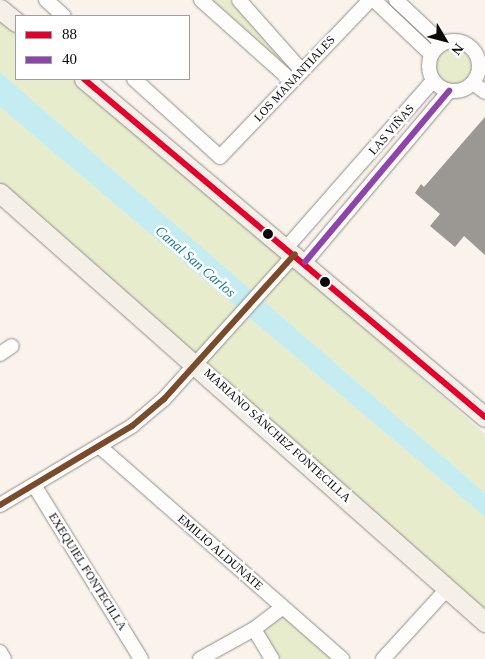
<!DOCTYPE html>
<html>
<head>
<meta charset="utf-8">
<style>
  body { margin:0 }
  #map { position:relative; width:485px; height:659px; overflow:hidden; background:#f9f3ec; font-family:"Times New Roman",serif }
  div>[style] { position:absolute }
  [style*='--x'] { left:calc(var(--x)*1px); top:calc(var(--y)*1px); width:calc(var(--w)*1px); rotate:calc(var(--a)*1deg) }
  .green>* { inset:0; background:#e7eccd }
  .round { border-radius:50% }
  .water>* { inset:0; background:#c4ecf1 }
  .building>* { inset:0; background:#9b9793 }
  .roads { filter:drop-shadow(0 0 1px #918e8b) drop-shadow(0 0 1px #918e8b) }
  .street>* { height:14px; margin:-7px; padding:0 7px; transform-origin:7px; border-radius:7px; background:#fefdfc }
  .street>.ring { margin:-7px; padding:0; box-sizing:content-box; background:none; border:14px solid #fefdfc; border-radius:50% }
  .secondary>* { height:19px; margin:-9.5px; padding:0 9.5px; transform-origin:9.5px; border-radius:9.5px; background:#f4efe7 }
  .bus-1>* { height:6px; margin:-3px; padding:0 3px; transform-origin:3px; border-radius:3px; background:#e4002b }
  .bus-2>* { height:6px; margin:-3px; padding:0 3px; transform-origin:3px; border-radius:3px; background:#8e44ad }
  .bus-3>* { height:6px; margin:-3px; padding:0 3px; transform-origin:3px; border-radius:3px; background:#7a4b2a }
  .dots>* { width:14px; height:14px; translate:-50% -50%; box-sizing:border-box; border:2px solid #fff; border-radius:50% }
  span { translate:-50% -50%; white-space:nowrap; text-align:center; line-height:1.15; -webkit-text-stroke:5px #fff; paint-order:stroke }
  .street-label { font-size:12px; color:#090909 }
  .water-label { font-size:14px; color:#197b95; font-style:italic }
  .legend { position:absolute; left:15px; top:15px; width:175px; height:65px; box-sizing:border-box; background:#fff; border:1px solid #9d9d9d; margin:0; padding:6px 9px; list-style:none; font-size:15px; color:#090909 }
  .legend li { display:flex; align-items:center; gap:10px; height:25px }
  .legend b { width:25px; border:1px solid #9d9d9d }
  .north { position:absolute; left:420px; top:15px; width:50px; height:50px; -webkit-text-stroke:4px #fff; paint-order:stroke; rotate:127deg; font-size:14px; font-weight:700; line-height:20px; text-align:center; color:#090909 }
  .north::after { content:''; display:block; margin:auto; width:18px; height:22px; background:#090909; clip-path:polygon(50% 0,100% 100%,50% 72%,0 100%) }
</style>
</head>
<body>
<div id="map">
  <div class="green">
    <div style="clip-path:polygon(211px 0,229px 0,292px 70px)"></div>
    <div style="clip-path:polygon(0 11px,16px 25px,16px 79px,79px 79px,485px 434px,485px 493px,0 72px)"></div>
    <div class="round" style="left:435px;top:49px;width:36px;height:36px"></div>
    <div style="clip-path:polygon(0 107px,485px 517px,485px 609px,0 185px)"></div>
    <div style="clip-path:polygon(282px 608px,342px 659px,272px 659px,254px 629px)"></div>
  </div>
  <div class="water">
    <div style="clip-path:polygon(0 72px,485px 493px,485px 517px,0 107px)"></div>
  </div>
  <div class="building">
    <div style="clip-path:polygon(485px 117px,485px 255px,464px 236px,455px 247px,430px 226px,440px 214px,415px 193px,421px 184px,424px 187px)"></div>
  </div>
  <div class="roads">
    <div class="street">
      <div style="--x:46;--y:0;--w:24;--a:42"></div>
      <div style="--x:201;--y:0;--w:122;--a:41.7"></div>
      <div style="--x:239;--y:0;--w:95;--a:48.4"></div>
      <div style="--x:374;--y:0;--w:79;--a:43.5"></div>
      <div style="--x:396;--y:0;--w:63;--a:43.1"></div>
      <div class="ring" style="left:429px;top:41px;width:36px;height:36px"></div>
      <div style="--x:134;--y:79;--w:116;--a:42.2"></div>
      <div style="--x:220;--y:157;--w:217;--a:-46.3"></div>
      <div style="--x:473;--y:83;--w:15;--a:37"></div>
      <div style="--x:287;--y:247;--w:221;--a:-48.7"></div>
      <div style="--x:305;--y:262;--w:224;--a:-49.9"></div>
      <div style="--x:0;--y:354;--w:14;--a:-34"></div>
      <div style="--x:99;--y:446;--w:323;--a:41.2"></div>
      <div style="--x:34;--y:485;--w:204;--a:58.4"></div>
      <div style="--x:0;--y:505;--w:154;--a:-30.9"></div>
      <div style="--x:132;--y:426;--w:42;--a:-40.2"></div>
      <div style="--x:164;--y:399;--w:195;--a:-47.9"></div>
      <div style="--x:254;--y:629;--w:35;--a:59"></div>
      <div style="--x:0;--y:652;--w:8;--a:60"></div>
      <div style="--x:200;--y:659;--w:62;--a:-29.1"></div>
      <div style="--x:254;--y:629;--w:35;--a:-37"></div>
      <div style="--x:383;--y:659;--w:95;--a:-47.6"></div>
    </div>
    <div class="secondary">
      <div style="--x:0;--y:9;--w:21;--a:39"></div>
      <div style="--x:84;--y:79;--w:524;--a:40.13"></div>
      <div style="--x:0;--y:193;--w:648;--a:41.49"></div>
    </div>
  </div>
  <div class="bus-1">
    <div style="--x:84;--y:79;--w:524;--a:40.13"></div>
  </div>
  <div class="bus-2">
    <div style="--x:305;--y:262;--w:224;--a:-49.9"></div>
  </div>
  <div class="bus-3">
    <div style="--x:0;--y:505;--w:154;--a:-30.9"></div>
    <div style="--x:132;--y:426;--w:42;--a:-40.2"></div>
    <div style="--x:164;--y:399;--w:195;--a:-47.9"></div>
  </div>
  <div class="dots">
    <div style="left:268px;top:234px;background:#090909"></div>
    <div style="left:325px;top:282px;background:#090909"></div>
  </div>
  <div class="street-label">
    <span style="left:295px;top:79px;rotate:-47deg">LOS MANANTIALES</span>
    <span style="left:392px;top:130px;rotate:-49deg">LAS VIÑAS</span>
    <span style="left:277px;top:436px;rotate:42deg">MARIANO SÁNCHEZ FONTECILLA</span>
    <span style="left:220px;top:553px;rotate:41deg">EMILIO ALDUNATE</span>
    <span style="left:87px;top:572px;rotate:58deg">EXEQUIEL FONTECILLA</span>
  </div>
  <div class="water-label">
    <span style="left:195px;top:262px;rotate:41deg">Canal San Carlos</span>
  </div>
  <ul class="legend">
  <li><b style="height:6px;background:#e4002b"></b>88</li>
  <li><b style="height:6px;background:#8e44ad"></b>40</li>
  </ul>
  <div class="north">N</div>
</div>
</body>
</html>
